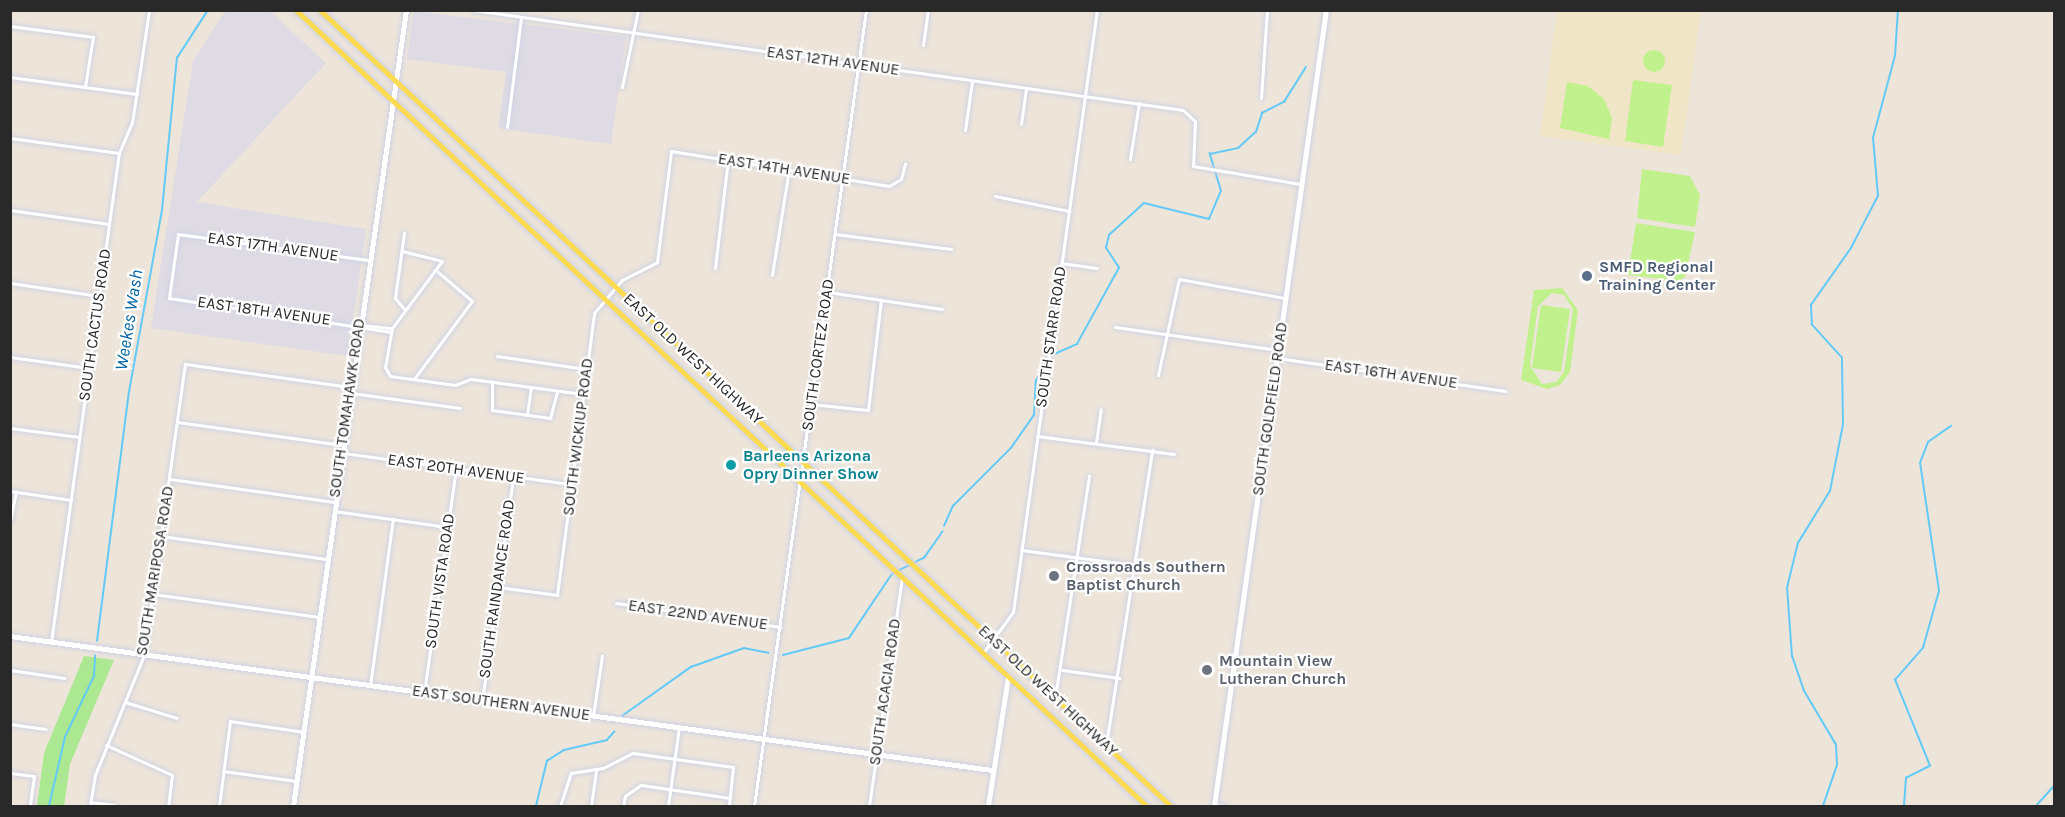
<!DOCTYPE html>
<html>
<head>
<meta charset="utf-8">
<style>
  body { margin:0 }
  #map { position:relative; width:2065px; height:817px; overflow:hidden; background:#ede5da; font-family:Karla,sans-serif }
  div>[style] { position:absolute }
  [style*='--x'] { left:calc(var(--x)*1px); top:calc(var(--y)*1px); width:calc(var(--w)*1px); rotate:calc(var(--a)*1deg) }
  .industrial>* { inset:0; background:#dedbe4 }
  .education>* { inset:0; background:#f0e5c7 }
  .green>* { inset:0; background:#abe891 }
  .pitch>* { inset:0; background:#c1f18c }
  .round { border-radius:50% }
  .stream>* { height:1.5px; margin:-0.75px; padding:0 0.75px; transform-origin:0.75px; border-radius:0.75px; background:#63caf8 }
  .roads { filter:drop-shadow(0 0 2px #cfd2e4) drop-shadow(0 0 2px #cfd2e4) }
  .street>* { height:3px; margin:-1.5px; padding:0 1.5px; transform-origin:1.5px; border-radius:1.5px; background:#fff }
  .secondary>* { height:4.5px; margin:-2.25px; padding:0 2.25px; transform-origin:2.25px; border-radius:2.25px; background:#fff }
  .primary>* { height:4.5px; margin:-2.25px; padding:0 2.25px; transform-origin:2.25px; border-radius:2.25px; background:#fcdb50 }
  .dots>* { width:16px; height:16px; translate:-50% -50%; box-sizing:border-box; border:3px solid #fff; border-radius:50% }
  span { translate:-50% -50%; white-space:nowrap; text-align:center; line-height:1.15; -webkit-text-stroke:4.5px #fff; paint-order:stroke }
  .street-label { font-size:16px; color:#292929 }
  .service-label { font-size:16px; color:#4e5e75; font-weight:700 }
  .left { translate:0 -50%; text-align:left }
  .culture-label { font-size:16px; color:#0d838f; font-weight:700 }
  .worship-label { font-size:16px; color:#5b616d; font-weight:700 }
  .water-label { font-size:18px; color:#0265a4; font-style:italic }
  .frame { position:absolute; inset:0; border:12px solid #292929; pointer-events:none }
</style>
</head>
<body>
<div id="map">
  <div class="industrial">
    <div style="clip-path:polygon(225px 11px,270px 11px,326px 63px,197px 202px,366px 229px,348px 356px,151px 328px,193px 61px)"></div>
    <div style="clip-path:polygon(414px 11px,626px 37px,611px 144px,498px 128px,506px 72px,407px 59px)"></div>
  </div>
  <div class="education">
    <div style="clip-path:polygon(1557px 11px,1701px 11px,1681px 155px,1540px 136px)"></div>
  </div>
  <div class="green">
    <div style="clip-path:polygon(84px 656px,114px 660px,70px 764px,64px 806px,37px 806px,44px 753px)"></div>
  </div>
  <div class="pitch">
    <div class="round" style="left:1643px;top:50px;width:22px;height:22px"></div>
    <div style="clip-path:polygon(1633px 80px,1672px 85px,1663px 147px,1625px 141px)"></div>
    <div style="clip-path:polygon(1567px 82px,1588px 86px,1604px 99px,1612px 118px,1609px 139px,1560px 128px)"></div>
    <div style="clip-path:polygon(1642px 169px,1690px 176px,1700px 195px,1695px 227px,1637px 218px)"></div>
    <div style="clip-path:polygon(1636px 223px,1695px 232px,1685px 277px,1678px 281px,1628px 275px)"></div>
    <div style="clip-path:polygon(evenodd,1562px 288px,1578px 310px,1570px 372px,1560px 385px,1547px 389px,1521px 380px,1534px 290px,1562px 288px,1552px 293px,1564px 295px,1573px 309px,1564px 372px,1556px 382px,1542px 384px,1530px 366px,1538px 306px,1552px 293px)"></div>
    <div style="clip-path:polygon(1541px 305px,1570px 309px,1561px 372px,1532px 368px)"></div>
  </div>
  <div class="stream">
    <div style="--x:1050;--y:356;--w:30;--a:-24"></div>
    <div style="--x:1077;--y:344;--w:87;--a:-61.1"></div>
    <div style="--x:1119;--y:268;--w:24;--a:-123"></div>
    <div style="--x:1106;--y:248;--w:13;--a:-77"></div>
    <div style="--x:1109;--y:235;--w:47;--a:-42.4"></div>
    <div style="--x:1144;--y:203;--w:67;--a:13.8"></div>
    <div style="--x:1209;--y:219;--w:30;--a:-67"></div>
    <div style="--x:1221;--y:191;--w:39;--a:-107"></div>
    <div style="--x:1210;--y:154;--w:29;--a:-12"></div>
    <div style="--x:1238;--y:148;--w:24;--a:-42"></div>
    <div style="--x:1256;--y:132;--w:20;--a:-72"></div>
    <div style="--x:1262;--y:113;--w:25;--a:-27"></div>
    <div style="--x:1284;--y:102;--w:41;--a:-57.8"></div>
    <div style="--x:944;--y:526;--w:22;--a:-66"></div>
    <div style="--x:953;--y:506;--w:82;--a:-45"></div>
    <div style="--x:1011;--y:448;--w:40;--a:-55.1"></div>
    <div style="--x:1034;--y:415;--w:34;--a:-87"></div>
    <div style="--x:1036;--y:381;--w:24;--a:-62"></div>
    <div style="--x:97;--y:641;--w:251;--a:-82.7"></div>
    <div style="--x:129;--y:392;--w:185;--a:-79.7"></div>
    <div style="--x:162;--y:210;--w:153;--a:-84.4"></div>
    <div style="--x:177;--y:58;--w:57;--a:-57.1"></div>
    <div style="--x:783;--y:655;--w:68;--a:-14.4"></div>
    <div style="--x:849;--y:638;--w:77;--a:-56.1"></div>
    <div style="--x:892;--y:574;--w:36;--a:-27"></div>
    <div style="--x:924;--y:558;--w:32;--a:-55"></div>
    <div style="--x:622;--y:716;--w:85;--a:-35.4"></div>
    <div style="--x:691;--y:667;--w:56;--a:-19.7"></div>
    <div style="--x:744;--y:648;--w:25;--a:11"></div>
    <div style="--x:49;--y:806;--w:71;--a:-76.9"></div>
    <div style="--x:65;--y:737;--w:68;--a:-64.6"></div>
    <div style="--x:94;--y:676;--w:20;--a:-87"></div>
    <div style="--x:536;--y:806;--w:46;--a:-76.3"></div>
    <div style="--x:547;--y:761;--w:20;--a:-33"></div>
    <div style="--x:564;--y:750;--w:44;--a:-13.1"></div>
    <div style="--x:607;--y:740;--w:11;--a:-49"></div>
    <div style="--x:1823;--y:806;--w:43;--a:-71.1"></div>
    <div style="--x:1837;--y:765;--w:20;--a:-93"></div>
    <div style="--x:1836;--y:745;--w:63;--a:-120.7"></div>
    <div style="--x:1804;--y:691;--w:36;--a:-109"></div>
    <div style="--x:1792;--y:657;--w:69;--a:-94.1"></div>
    <div style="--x:1787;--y:588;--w:46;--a:-76.3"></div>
    <div style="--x:1798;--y:543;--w:61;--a:-58.4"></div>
    <div style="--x:1830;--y:491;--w:67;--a:-78.9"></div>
    <div style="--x:1843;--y:425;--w:67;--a:-90.9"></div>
    <div style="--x:1842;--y:358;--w:45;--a:-132.3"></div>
    <div style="--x:1812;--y:325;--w:20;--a:-93"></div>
    <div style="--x:1811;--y:305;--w:70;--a:-54.9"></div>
    <div style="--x:1851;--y:248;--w:59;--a:-62.6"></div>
    <div style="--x:1878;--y:196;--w:58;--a:-94.9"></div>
    <div style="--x:1873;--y:138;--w:85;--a:-75"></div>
    <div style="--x:1895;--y:56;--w:46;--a:-86.3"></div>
    <div style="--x:1904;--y:806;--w:28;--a:-86"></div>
    <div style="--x:1906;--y:778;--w:27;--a:-27"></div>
    <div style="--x:1930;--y:766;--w:93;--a:-112.1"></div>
    <div style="--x:1895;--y:680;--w:43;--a:-48.8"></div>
    <div style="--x:1923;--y:648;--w:59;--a:-74.3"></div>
    <div style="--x:1939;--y:591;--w:129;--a:-98.4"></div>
    <div style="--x:1920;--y:463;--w:22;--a:-69"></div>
    <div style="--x:1928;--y:442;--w:28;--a:-35"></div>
    <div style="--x:2036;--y:806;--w:27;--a:-48"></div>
  </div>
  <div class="roads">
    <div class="street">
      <div style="--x:473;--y:10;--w:717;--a:8.02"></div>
      <div style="--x:1183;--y:110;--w:16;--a:43"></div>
      <div style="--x:1195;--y:121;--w:45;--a:92.5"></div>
      <div style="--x:1193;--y:166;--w:109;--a:9.5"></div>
      <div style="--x:10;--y:26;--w:84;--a:7.5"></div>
      <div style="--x:93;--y:37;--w:51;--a:99.1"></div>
      <div style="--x:923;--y:45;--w:35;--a:-82"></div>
      <div style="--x:10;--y:77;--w:128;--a:7.6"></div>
      <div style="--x:622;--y:87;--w:79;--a:-78.3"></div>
      <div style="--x:1261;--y:98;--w:88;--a:-86.1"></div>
      <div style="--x:1021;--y:124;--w:35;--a:-82"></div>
      <div style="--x:507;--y:127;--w:111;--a:-82.7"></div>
      <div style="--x:965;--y:130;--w:49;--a:-81.7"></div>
      <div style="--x:10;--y:138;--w:110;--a:7.8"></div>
      <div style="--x:1130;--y:159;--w:57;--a:-80.9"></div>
      <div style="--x:995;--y:196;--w:76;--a:11.5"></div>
      <div style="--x:10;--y:210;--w:100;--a:8"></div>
      <div style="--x:835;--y:234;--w:117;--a:7.4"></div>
      <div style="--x:402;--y:251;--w:41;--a:14"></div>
      <div style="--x:442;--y:261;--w:84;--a:126.7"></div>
      <div style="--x:392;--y:328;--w:40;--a:100"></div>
      <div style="--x:385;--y:367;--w:10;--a:61"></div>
      <div style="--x:390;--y:376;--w:66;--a:7.9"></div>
      <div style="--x:455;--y:385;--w:17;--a:-21"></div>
      <div style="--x:471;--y:379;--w:113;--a:7.6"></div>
      <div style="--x:368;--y:260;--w:192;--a:-172.2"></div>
      <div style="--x:178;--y:234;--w:65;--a:98"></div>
      <div style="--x:169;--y:298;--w:225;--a:8.7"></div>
      <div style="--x:1061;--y:263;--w:36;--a:8"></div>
      <div style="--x:715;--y:268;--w:110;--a:-83.2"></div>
      <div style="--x:772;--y:275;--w:107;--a:-80.9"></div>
      <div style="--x:10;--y:283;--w:90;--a:8.3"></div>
      <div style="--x:828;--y:292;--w:115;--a:8.5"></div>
      <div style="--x:404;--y:309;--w:14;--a:-129"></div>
      <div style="--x:395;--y:298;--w:66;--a:-82.1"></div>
      <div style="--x:361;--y:325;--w:31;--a:6"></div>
      <div style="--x:1115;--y:327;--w:165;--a:8"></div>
      <div style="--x:497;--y:356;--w:90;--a:8.3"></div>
      <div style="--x:10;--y:357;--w:80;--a:7.9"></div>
      <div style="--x:1277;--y:358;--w:231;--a:8.2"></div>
      <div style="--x:1158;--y:375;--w:98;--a:-77.7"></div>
      <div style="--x:1179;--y:279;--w:108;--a:10.2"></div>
      <div style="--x:414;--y:379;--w:97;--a:-53.4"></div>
      <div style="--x:472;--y:301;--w:45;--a:-139.5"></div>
      <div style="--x:492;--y:381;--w:29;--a:90"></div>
      <div style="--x:492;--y:410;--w:59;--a:7.9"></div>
      <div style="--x:550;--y:418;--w:28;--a:-75"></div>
      <div style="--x:351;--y:393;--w:110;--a:7.8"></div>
      <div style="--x:811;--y:404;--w:57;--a:6"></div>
      <div style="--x:868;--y:410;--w:111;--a:-83.3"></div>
      <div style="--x:527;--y:415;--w:28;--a:-82"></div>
      <div style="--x:177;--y:422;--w:167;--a:7.9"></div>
      <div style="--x:10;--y:428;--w:70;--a:7.4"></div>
      <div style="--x:1037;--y:436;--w:138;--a:7.5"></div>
      <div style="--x:1096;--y:443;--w:34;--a:-82"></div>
      <div style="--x:343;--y:453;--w:229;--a:7.8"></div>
      <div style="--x:170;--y:479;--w:166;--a:8"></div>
      <div style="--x:10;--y:491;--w:62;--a:8.4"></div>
      <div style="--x:334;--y:511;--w:115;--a:8"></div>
      <div style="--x:10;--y:522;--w:31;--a:-79"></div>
      <div style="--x:161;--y:536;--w:167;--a:7.9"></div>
      <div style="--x:1021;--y:550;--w:114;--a:7.6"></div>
      <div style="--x:498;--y:587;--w:60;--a:7.7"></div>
      <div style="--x:557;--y:595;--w:284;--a:-82.5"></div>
      <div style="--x:594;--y:313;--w:43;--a:-49.7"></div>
      <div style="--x:622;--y:280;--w:39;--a:-27"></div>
      <div style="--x:657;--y:262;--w:112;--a:-82.8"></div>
      <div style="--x:671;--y:151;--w:221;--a:9.1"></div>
      <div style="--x:889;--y:186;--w:14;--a:-30"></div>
      <div style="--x:901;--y:179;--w:16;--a:-75"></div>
      <div style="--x:153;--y:594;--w:168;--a:7.9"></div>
      <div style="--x:616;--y:603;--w:166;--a:8.3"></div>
      <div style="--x:51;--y:642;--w:494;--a:-82.1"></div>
      <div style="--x:119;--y:153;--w:33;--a:-67"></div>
      <div style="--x:132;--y:123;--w:114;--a:-81.4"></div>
      <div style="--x:983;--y:653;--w:51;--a:-53.8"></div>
      <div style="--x:1013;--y:612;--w:608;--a:-82.06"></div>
      <div style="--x:10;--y:670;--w:55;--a:8.4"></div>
      <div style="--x:1062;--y:670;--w:58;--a:8"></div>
      <div style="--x:370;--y:686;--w:169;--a:-82.2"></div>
      <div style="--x:424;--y:693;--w:226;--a:-81.9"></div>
      <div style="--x:1055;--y:698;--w:225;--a:-81.3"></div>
      <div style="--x:482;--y:701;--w:226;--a:-82.1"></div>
      <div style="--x:125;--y:702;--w:54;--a:17.1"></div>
      <div style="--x:593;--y:716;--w:61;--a:-81.5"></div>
      <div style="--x:10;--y:724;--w:36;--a:8"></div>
      <div style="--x:106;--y:745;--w:72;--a:24.4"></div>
      <div style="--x:172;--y:775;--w:31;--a:97"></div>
      <div style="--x:1106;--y:745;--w:299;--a:-81.1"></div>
      <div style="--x:223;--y:771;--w:74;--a:7.8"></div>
      <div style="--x:10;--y:773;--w:24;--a:7"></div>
      <div style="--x:34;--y:776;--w:30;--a:98"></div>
      <div style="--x:90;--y:802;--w:25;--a:7"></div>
      <div style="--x:1214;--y:805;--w:12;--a:5"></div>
      <div style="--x:90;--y:806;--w:31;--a:-81"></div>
      <div style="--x:95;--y:775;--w:130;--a:-67.8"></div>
      <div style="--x:144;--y:655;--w:294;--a:-82"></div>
      <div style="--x:185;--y:364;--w:167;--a:7.9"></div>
      <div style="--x:219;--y:806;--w:86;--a:-82.6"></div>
      <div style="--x:230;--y:721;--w:75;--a:8.5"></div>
      <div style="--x:560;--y:806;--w:35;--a:-72"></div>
      <div style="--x:571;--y:773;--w:32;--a:-9"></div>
      <div style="--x:603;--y:768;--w:34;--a:-27"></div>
      <div style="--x:633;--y:753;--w:101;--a:8"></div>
      <div style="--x:733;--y:767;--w:39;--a:96"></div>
      <div style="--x:591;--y:806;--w:36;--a:-82"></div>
      <div style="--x:623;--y:806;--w:10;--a:-79"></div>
      <div style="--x:625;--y:796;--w:19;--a:-35"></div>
      <div style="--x:641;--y:785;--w:90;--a:8.3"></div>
      <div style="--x:668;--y:806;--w:80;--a:-82.1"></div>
      <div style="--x:754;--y:806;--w:804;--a:-81.99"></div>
      <div style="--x:869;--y:806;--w:230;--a:-81.8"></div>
    </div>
    <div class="secondary">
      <div style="--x:10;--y:636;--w:991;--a:7.77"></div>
      <div style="--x:293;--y:806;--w:804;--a:-81.92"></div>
      <div style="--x:988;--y:806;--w:131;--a:-81.2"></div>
      <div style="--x:1214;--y:806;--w:804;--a:-81.99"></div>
    </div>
    <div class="primary">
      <div style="--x:296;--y:10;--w:1165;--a:43.09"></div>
      <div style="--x:320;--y:10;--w:1165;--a:43.09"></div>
    </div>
  </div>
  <div class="dots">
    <div style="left:1587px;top:276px;background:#5c6f8a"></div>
    <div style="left:731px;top:465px;background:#0f9aa8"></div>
    <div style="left:1054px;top:576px;background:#6b7280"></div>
    <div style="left:1207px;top:670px;background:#6b7280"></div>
  </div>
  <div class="street-label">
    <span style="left:833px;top:61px;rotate:8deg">EAST 12TH AVENUE</span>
    <span style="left:784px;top:169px;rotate:9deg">EAST 14TH AVENUE</span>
    <span style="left:273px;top:247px;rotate:8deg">EAST 17TH AVENUE</span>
    <span style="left:264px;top:311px;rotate:8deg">EAST 18TH AVENUE</span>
    <span style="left:95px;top:325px;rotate:-82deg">SOUTH CACTUS ROAD</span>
    <span style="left:1051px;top:337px;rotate:-82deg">SOUTH STARR ROAD</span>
    <span style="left:818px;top:355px;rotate:-82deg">SOUTH CORTEZ ROAD</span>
    <span style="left:693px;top:359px;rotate:43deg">EAST OLD WEST HIGHWAY</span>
    <span style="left:1391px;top:374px;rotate:8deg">EAST 16TH AVENUE</span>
    <span style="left:347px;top:408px;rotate:-82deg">SOUTH TOMAHAWK ROAD</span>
    <span style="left:1270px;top:409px;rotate:-82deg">SOUTH GOLDFIELD ROAD</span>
    <span style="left:578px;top:437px;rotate:-83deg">SOUTH WICKIUP ROAD</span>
    <span style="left:456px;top:469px;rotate:8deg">EAST 20TH AVENUE</span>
    <span style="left:155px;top:571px;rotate:-81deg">SOUTH MARIPOSA ROAD</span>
    <span style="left:440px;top:581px;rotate:-82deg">SOUTH VISTA ROAD</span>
    <span style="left:497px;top:589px;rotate:-82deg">SOUTH RAINDANCE ROAD</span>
    <span style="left:698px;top:615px;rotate:8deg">EAST 22ND AVENUE</span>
    <span style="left:1048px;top:691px;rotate:43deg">EAST OLD WEST HIGHWAY</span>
    <span style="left:885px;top:692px;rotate:-82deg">SOUTH ACACIA ROAD</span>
    <span style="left:501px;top:703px;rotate:8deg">EAST SOUTHERN AVENUE</span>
  </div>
  <div class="service-label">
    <span class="left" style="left:1599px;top:276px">SMFD Regional<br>Training Center</span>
  </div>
  <div class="culture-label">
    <span class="left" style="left:743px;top:465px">Barleens Arizona<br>Opry Dinner Show</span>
  </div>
  <div class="worship-label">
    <span class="left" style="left:1066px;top:576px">Crossroads Southern<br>Baptist Church</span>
    <span class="left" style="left:1219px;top:670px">Mountain View<br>Lutheran Church</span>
  </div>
  <div class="water-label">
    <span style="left:129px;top:320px;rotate:-81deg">Weekes Wash</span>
  </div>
  <div class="frame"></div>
</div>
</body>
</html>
